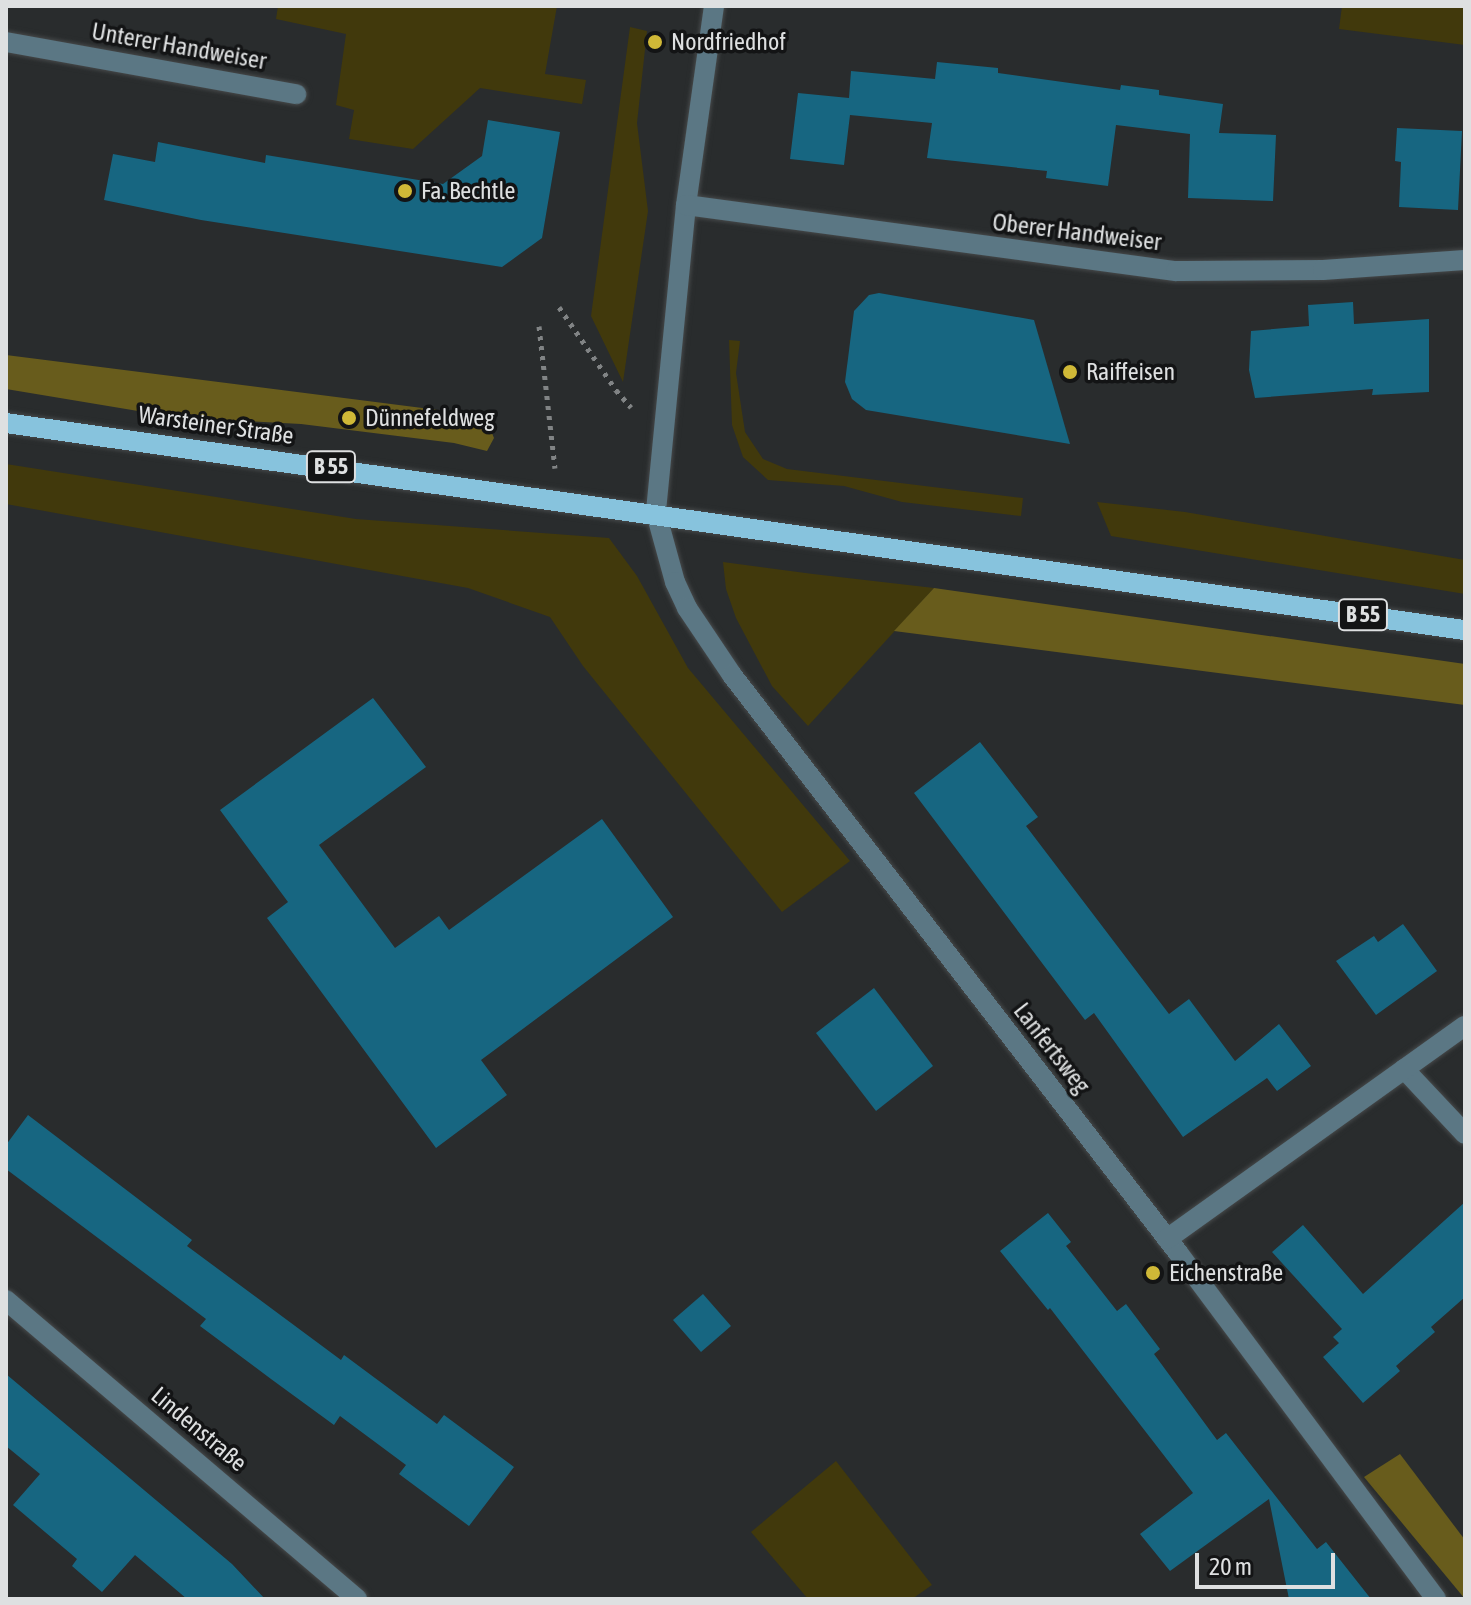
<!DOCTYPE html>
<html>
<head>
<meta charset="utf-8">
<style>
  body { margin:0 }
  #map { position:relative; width:1471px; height:1605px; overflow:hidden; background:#292c2d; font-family:"Asap Condensed",sans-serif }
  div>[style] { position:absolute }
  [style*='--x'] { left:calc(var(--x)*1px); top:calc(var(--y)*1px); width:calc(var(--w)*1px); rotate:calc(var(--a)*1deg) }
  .green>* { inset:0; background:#41390c }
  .forest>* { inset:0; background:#685c1c }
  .building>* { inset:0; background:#176681 }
  .path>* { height:5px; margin-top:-2.5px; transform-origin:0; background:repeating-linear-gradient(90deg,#818485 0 4px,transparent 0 10px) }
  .roads { filter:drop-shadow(0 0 2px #46494a) drop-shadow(0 0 2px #46494a) }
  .minor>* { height:20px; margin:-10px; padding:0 10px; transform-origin:10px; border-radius:10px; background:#5b7784 }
  .major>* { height:20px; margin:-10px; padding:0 10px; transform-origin:10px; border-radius:10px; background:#87c3dd }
  .dots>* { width:22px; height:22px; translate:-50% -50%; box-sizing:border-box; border:4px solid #131415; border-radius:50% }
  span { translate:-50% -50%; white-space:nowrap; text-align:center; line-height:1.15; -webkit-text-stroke:7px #131415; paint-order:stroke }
  .shield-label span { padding:2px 6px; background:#131415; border:2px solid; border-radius:6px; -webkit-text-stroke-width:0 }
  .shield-label { font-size:22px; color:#dee0e1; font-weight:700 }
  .poi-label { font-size:24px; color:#dee0e1 }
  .left { translate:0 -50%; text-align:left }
  .street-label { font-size:24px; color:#dee0e1 }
  .frame { position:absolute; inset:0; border:8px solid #dee0e1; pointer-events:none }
  .scale { position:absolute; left:1195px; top:1553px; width:140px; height:36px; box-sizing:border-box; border:4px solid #dee0e1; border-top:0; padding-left:10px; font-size:24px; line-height:28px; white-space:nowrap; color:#dee0e1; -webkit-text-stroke:6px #131415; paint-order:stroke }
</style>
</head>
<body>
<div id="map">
  <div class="green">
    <div style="clip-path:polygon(278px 6px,557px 6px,545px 74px,586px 80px,582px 104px,480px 88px,413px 149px,349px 139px,354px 110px,336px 105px,346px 34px,276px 19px)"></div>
    <div style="clip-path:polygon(1342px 6px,1465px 6px,1465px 45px,1339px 29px)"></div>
    <div style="clip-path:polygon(630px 27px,647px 31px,637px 123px,648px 211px,623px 382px,591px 316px)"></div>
    <div style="clip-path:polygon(729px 340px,740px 341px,736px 373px,745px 432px,763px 459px,787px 469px,1023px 498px,1021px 516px,902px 502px,844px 486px,768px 480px,743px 457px,732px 425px)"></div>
    <div style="clip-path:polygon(6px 464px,356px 519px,609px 538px,637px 576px,688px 668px,850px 861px,782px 912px,583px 666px,550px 617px,468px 588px,6px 504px)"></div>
    <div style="clip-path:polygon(1097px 502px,1185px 512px,1465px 560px,1465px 594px,1111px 536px)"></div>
    <div style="clip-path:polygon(723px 562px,813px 574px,934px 588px,808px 726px,772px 686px,736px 618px,726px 589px)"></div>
    <div style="clip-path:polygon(836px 1461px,932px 1585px,912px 1599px,808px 1599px,751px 1532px)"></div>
  </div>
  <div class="forest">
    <div style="clip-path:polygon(6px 355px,485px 416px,494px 438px,487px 451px,454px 443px,301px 424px,243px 421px,222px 425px,6px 389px)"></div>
    <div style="clip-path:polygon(934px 588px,1465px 664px,1465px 705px,894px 631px)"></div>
    <div style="clip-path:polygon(1400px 1454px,1465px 1540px,1465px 1599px,1364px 1477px)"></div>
  </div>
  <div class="building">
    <div style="clip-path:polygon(937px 62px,998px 68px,998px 73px,1120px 90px,1121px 85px,1159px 90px,1159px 95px,1223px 104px,1219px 133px,1276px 135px,1273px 201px,1188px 198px,1190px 134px,1116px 125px,1108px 186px,1046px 178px,1047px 171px,927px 158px,932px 123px,850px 115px,844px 165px,790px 159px,798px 93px,849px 98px,851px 71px,935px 79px)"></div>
    <div style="clip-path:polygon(488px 120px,560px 132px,542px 238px,502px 267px,201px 220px,104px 200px,113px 154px,155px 162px,158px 142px,265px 163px,266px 155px,443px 184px,482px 156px)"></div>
    <div style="clip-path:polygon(1397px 128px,1462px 131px,1458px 210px,1399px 207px,1401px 162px,1395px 161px)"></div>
    <div style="clip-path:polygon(879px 293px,1034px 320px,1070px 444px,866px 410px,852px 399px,845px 382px,854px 311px,869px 295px)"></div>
    <div style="clip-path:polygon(1353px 302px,1354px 324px,1429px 319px,1429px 392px,1372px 395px,1373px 389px,1255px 398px,1249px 370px,1251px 331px,1309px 326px,1308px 305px)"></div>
    <div style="clip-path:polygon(373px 698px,426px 767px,319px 845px,395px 948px,439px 916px,449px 930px,602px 819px,673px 917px,481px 1060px,507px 1095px,436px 1148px,267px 918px,288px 902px,220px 810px)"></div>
    <div style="clip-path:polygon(980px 742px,1038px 817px,1026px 826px,1169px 1014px,1189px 999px,1235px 1061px,1279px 1024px,1311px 1066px,1277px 1091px,1267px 1078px,1183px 1137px,1094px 1013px,1085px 1020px,914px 793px)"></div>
    <div style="clip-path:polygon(1403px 924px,1437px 971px,1376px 1015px,1336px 961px,1374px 936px,1378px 942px)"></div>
    <div style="clip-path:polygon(874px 988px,933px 1066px,876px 1111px,816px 1033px)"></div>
    <div style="clip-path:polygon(28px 1115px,192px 1240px,187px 1246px,341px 1360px,344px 1355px,437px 1424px,444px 1415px,514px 1467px,469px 1526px,399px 1474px,406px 1465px,340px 1416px,334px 1425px,271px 1379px,200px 1326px,206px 1319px,6px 1169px,6px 1145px)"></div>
    <div style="clip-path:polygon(1465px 1202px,1465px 1297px,1431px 1327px,1435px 1332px,1396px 1366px,1400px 1371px,1363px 1403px,1323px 1357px,1339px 1343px,1333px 1337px,1342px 1329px,1272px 1252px,1303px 1225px,1363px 1294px)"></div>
    <div style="clip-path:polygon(1048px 1213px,1071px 1242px,1066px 1246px,1117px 1311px,1126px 1304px,1160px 1349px,1154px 1354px,1217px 1440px,1226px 1433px,1317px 1549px,1326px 1542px,1371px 1599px,1289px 1599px,1269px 1499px,1170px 1571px,1140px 1534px,1193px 1493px,1050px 1308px,1048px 1310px,1000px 1251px)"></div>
    <div style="clip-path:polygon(703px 1294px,731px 1326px,701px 1352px,673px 1320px)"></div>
    <div style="clip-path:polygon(6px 1374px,232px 1564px,265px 1599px,187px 1599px,135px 1555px,102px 1592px,72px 1566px,77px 1559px,13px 1505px,40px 1474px,6px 1446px)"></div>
  </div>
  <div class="path">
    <div style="--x:559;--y:307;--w:101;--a:55.5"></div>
    <div style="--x:616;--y:390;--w:23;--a:49"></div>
    <div style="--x:539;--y:326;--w:143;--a:83.6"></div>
  </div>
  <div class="roads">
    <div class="minor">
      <div style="--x:714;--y:6;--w:201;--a:98"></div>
      <div style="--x:686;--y:205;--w:309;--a:95.6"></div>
      <div style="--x:656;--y:513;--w:72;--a:74.6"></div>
      <div style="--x:675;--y:582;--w:29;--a:65"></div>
      <div style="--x:687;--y:608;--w:81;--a:56.1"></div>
      <div style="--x:732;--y:675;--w:731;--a:52.33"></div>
      <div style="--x:1179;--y:1254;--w:430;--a:53.3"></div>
      <div style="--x:6;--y:42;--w:295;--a:10.2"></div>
      <div style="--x:686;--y:205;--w:494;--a:7.7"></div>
      <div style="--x:1176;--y:271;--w:147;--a:-0.4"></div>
      <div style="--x:1323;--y:270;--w:142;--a:-4"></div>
      <div style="--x:1404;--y:1069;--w:89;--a:46.8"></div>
      <div style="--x:1167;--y:1239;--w:366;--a:-35.6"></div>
      <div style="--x:6;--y:1300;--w:461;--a:40.4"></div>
    </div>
    <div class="major">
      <div style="--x:6;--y:423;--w:1474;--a:8.08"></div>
    </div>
  </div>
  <div class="dots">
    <div style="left:655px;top:42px;background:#cfb837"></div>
    <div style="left:405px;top:191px;background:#cfb837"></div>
    <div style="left:1070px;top:372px;background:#cfb837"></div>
    <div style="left:349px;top:418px;background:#cfb837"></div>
    <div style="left:1153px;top:1273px;background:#cfb837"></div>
  </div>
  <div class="shield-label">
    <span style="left:331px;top:467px">B 55</span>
    <span style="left:1363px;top:615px">B 55</span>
  </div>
  <div class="poi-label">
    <span class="left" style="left:671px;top:42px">Nordfriedhof</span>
    <span class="left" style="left:421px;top:191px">Fa. Bechtle</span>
    <span class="left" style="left:1086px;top:372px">Raiffeisen</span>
    <span class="left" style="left:365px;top:418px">Dünnefeldweg</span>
    <span class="left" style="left:1169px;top:1273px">Eichenstraße</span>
  </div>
  <div class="street-label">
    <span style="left:179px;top:46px;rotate:10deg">Unterer Handweiser</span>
    <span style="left:1077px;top:232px;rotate:7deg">Oberer Handweiser</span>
    <span style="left:216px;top:425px;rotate:8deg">Warsteiner Straße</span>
    <span style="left:1052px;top:1048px;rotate:52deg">Lanfertsweg</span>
    <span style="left:199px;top:1429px;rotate:40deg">Lindenstraße</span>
  </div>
  <div class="frame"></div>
  <div class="scale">20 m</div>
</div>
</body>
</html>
